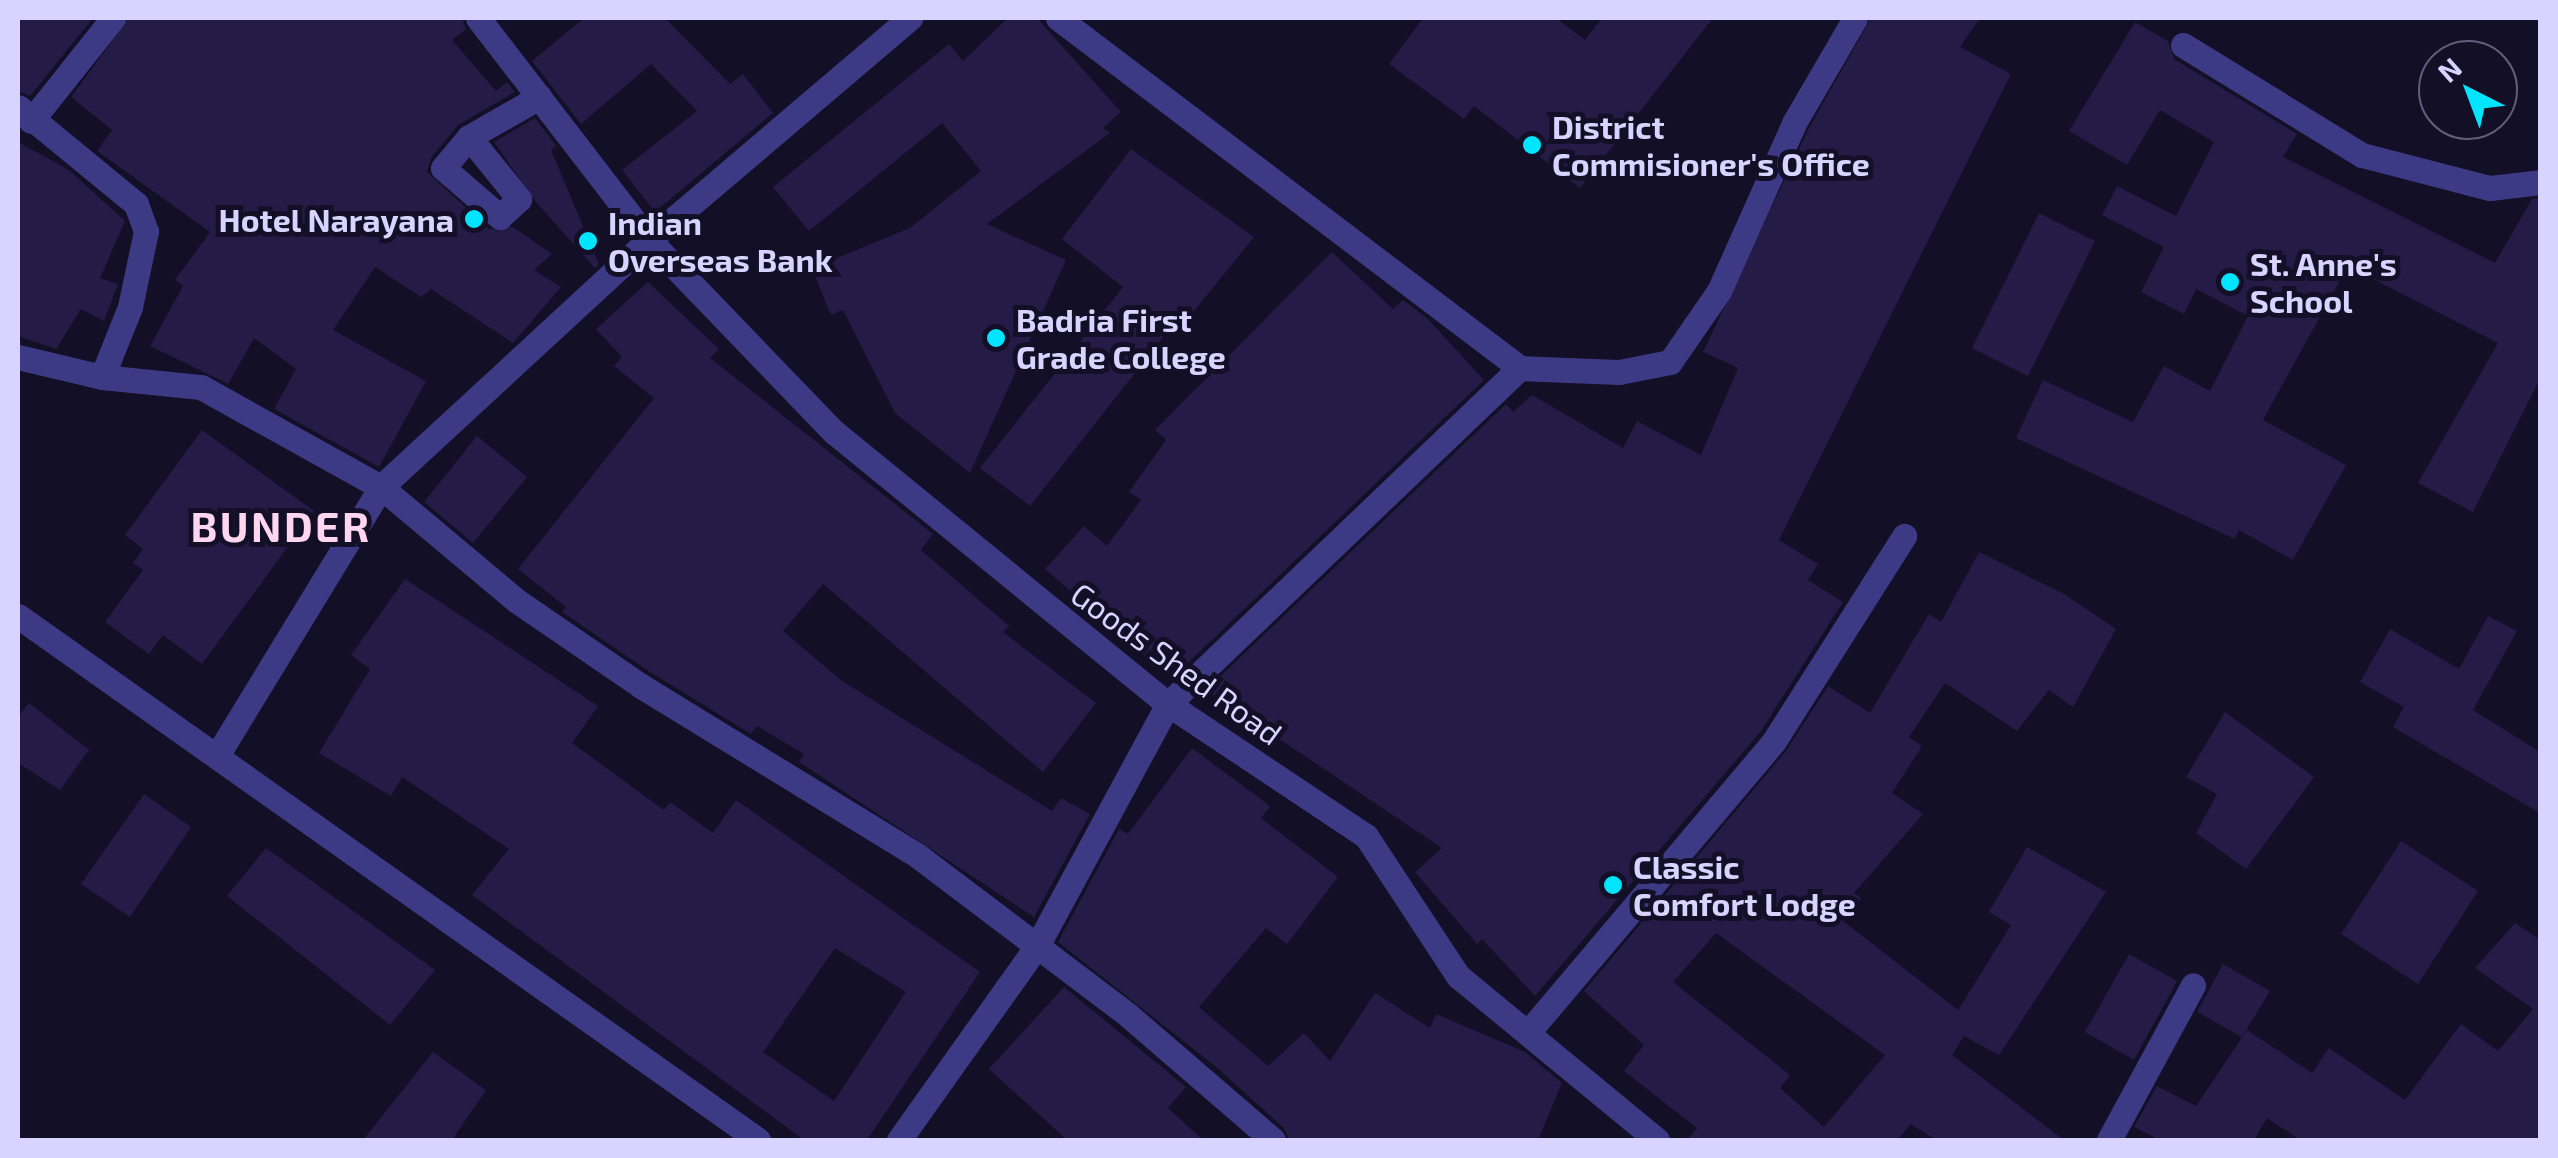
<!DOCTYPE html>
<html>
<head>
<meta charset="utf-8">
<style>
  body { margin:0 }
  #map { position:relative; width:2558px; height:1158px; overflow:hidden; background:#130f26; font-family:"Exo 2",sans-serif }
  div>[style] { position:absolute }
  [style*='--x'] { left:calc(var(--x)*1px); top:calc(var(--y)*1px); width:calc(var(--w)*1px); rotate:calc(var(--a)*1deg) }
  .building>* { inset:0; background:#241b47 }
  .minor>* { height:25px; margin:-12.5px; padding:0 12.5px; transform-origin:12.5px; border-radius:12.5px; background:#3d3a85 }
  .dots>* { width:28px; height:28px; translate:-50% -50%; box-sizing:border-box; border:5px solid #130f26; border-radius:50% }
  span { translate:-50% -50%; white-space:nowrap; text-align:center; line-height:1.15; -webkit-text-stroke:10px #130f26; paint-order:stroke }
  .poi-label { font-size:32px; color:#d9d4ff; font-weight:700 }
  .left { translate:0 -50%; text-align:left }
  .right { translate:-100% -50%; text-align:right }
  .street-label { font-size:32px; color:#d9d4ff }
  .district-label { font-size:42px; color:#ffd6f0; font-weight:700; letter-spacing:2.5px }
  .frame { position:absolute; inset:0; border:20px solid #d9d4ff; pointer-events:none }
  .north { position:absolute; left:2418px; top:40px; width:100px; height:100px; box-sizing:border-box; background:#130f26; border:2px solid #625e7d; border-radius:50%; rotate:318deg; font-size:28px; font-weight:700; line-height:40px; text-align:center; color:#d9d4ff }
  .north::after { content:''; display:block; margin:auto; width:35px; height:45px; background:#00e5ff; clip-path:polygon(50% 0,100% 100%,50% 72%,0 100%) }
</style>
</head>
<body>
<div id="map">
  <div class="building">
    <div style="clip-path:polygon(18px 18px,93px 18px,30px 96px,18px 91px)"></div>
    <div style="clip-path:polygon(129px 18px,462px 18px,466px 29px,452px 40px,496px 91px,507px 82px,515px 92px,458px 125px,431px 158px,427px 172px,489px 229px,513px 227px,552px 254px,534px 270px,561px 287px,513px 343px,431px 289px,421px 297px,375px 267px,333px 330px,426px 381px,379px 467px,274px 409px,296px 369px,254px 338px,228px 384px,150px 346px,183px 286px,175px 280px,210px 232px,97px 151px,112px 130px,71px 97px)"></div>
    <div style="clip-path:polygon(584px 18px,665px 18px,730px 84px,743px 74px,773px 113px,655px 212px,622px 170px,697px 111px,651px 64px,581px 124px,532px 61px)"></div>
    <div style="clip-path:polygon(1008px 18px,1037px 18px,1121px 112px,1103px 128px,1110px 133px,987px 224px,1066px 260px,970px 473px,895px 413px,843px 310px,831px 315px,812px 268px,910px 228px,981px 171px,942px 123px,809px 231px,773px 187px,949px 44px,963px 61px)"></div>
    <div style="clip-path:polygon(1423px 18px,1556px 18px,1585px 40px,1602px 18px,1713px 18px,1580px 188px,1474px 106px,1464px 119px,1389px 64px)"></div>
    <div style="clip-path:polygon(1871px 18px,1980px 18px,1960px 47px,2011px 74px,1779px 540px,1818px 564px,1808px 580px,1843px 602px,1761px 731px,1535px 996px,1482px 939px,1477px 944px,1415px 872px,1442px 848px,1206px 690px,1506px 404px,1513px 412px,1532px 395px,1623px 448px,1637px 421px,1701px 455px,1738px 368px,1703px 352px,1808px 130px)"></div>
    <div style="clip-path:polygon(2135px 22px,2168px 41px,2174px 59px,2297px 134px,2283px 157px,2495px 263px,2532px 199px,2540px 198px,2540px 379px,2473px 512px,2418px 483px,2498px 343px,2348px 266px,2263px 420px,2346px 465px,2293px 560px,2239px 530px,2235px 539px,2016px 438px,2043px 380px,2133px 422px,2164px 366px,2210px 391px,2248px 316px,2196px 289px,2184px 314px,2141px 292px,2164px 247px,2102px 215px,2117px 186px,2176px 216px,2214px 142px,2160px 110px,2127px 165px,2069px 131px)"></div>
    <div style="clip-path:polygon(535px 118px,556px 146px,551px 150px,599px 264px,595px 268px,535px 201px,494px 142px)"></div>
    <div style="clip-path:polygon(18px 142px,69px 170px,125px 221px,100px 278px,118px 284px,104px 321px,81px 309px,56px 349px,18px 336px)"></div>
    <div style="clip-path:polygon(1131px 149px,1254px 237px,1182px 326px,1176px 321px,1030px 506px,980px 468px,1123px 287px,1062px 239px)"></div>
    <div style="clip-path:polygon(2039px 213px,2095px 241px,2028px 376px,1972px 348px)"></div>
    <div style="clip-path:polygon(1332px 252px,1393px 309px,1403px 300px,1427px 318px,1484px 380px,1171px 679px,1045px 569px,1084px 526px,1107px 546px,1141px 500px,1129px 492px,1166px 440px,1155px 430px)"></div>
    <div style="clip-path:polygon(648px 282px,719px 349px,710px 358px,933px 534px,921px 550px,1009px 626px,1003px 632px,1096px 703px,1043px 772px,823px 584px,783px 631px,842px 681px,1052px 811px,1061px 798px,1090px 814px,1034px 917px,799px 762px,804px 754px,757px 726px,751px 734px,650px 672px,562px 612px,566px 607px,518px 569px,654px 398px,614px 366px,622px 357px,596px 329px)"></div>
    <div style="clip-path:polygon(202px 430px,314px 511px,202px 664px,163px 635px,149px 654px,105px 622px,143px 570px,133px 563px,143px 549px,125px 535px)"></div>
    <div style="clip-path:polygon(477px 436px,527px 477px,473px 543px,424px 502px)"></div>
    <div style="clip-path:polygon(evenodd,1979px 552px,2064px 594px,2116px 629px,2073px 707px,2049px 690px,2017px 731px,1945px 683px,1909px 737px,1922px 746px,1892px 793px,1923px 814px,1854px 893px,1861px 898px,1843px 921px,1958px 1010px,2011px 925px,1989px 912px,2027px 847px,2106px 892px,1999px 1055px,1964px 1036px,1952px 1055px,2064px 1140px,1936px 1140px,1911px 1124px,1897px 1140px,1687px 1140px,1697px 1128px,1624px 1071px,1644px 1045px,1584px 991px,1786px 751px,1828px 686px,1870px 713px,1929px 614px,1941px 622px,1979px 552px,1716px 933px,1885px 1055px,1824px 1127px,1780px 1088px,1790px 1075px,1673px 982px,1716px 933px)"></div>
    <div style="clip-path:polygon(evenodd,405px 579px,598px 706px,572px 743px,664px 810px,670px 802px,713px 833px,736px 800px,980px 972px,867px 1140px,804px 1140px,472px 895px,509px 849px,402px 777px,391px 796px,319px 753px,370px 669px,351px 655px,405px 579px,835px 948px,906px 992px,834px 1101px,763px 1052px,835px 948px)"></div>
    <div style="clip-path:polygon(2488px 616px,2517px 631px,2473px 710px,2540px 752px,2540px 813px,2393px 727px,2404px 707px,2360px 682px,2390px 629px,2459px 669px)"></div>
    <div style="clip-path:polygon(29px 703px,89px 750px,60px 790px,18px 763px,18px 717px)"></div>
    <div style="clip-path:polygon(2225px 712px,2314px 777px,2246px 869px,2196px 833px,2217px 794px,2186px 777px)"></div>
    <div style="clip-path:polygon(1192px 748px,1270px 806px,1261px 818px,1338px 877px,1287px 944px,1266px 928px,1199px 1007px,1268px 1066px,1304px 1033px,1330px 1061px,1375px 993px,1430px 1028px,1436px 1014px,1525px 1052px,1562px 1083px,1538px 1140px,1289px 1140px,1284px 1128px,1215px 1066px,1058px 942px,1119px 829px,1128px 834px)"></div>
    <div style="clip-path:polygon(144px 794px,191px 827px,130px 917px,81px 884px)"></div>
    <div style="clip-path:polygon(2401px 841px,2478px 891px,2418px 984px,2341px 934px)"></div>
    <div style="clip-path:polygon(266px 848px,435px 970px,390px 1025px,227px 896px)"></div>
    <div style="clip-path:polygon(2515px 923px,2540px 940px,2540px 1140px,2300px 1140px,2267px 1118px,2254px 1140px,2160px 1140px,2134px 1127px,2157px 1086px,2196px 1106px,2247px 1030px,2312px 1073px,2329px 1048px,2405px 1100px,2461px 1024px,2498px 1051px,2533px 1009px,2475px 968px)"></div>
    <div style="clip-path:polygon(2129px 954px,2177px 981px,2134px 1060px,2085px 1032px)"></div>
    <div style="clip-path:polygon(2223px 964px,2270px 991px,2242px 1037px,2197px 1012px)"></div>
    <div style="clip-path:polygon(1064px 987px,1186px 1087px,1168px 1108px,1203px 1140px,1067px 1140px,989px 1069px)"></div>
    <div style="clip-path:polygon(433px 1052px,486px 1090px,452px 1140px,363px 1140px)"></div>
  </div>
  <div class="minor">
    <div style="--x:478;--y:18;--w:280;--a:52.4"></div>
    <div style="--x:649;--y:240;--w:267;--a:46.1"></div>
    <div style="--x:834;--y:432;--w:431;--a:39.2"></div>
    <div style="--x:1168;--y:704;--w:238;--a:33.7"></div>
    <div style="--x:1366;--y:836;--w:168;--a:56.7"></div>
    <div style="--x:1458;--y:976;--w:258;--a:39.5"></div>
    <div style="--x:1058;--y:18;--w:580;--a:37.15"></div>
    <div style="--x:2183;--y:45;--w:210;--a:31.6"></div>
    <div style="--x:2362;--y:155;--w:132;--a:14.5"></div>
    <div style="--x:2490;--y:188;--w:50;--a:-6.8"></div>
    <div style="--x:18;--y:107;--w:153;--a:39.4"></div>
    <div style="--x:136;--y:204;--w:29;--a:70"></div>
    <div style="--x:146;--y:231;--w:78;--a:101.9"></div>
    <div style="--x:130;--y:307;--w:75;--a:111.8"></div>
    <div style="--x:102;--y:377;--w:100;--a:5.8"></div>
    <div style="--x:201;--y:387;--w:206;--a:29.1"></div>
    <div style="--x:381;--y:487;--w:177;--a:40"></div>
    <div style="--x:517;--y:601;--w:150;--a:34.4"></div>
    <div style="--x:641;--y:686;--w:325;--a:31.5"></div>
    <div style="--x:918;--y:856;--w:263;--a:37.1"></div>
    <div style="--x:1128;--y:1015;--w:191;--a:40.8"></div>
    <div style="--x:31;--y:121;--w:132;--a:-51.5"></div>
    <div style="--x:469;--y:137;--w:80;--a:51.1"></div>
    <div style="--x:519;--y:199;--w:26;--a:137"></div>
    <div style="--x:500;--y:217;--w:75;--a:-139.3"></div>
    <div style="--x:443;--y:168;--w:40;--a:-50"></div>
    <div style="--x:469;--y:137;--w:81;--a:-29.7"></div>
    <div style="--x:18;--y:357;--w:86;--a:13.4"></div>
    <div style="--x:18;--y:616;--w:907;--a:35.3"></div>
    <div style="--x:218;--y:754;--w:313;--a:-58.6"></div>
    <div style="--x:381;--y:487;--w:364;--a:-42.7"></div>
    <div style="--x:649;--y:240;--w:343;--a:-40.4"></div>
    <div style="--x:1530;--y:1030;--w:378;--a:-49.8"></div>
    <div style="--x:1774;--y:741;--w:243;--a:-57.6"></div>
    <div style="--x:899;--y:1140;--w:238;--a:-54.6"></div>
    <div style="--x:1037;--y:946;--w:275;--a:-61.6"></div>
    <div style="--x:1168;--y:704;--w:487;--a:-43.7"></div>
    <div style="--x:1520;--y:368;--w:99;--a:2.3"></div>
    <div style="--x:1619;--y:372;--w:52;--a:-11.1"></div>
    <div style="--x:1670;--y:362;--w:86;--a:-55.4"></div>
    <div style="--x:1719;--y:291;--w:184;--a:-65.9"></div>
    <div style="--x:1794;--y:123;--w:121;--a:-59.8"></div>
    <div style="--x:2109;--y:1140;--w:176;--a:-61.5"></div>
  </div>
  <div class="dots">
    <div style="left:1532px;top:145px;background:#00e5ff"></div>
    <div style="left:474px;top:219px;background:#00e5ff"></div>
    <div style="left:588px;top:241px;background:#00e5ff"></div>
    <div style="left:2230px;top:282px;background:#00e5ff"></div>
    <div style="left:996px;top:338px;background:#00e5ff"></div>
    <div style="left:1613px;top:885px;background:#00e5ff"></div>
  </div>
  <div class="poi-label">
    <span class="left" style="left:1552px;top:145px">District<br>Commisioner's Office</span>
    <span class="right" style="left:454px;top:219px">Hotel Narayana</span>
    <span class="left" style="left:608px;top:241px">Indian<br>Overseas Bank</span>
    <span class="left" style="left:2250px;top:282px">St. Anne's<br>School</span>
    <span class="left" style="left:1016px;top:338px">Badria First<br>Grade College</span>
    <span class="left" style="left:1633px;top:885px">Classic<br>Comfort Lodge</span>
  </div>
  <div class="street-label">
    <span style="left:1177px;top:663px;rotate:36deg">Goods Shed Road</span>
  </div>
  <div class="district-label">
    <span style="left:281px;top:525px">BUNDER</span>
  </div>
  <div class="frame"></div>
  <div class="north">N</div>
</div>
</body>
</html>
